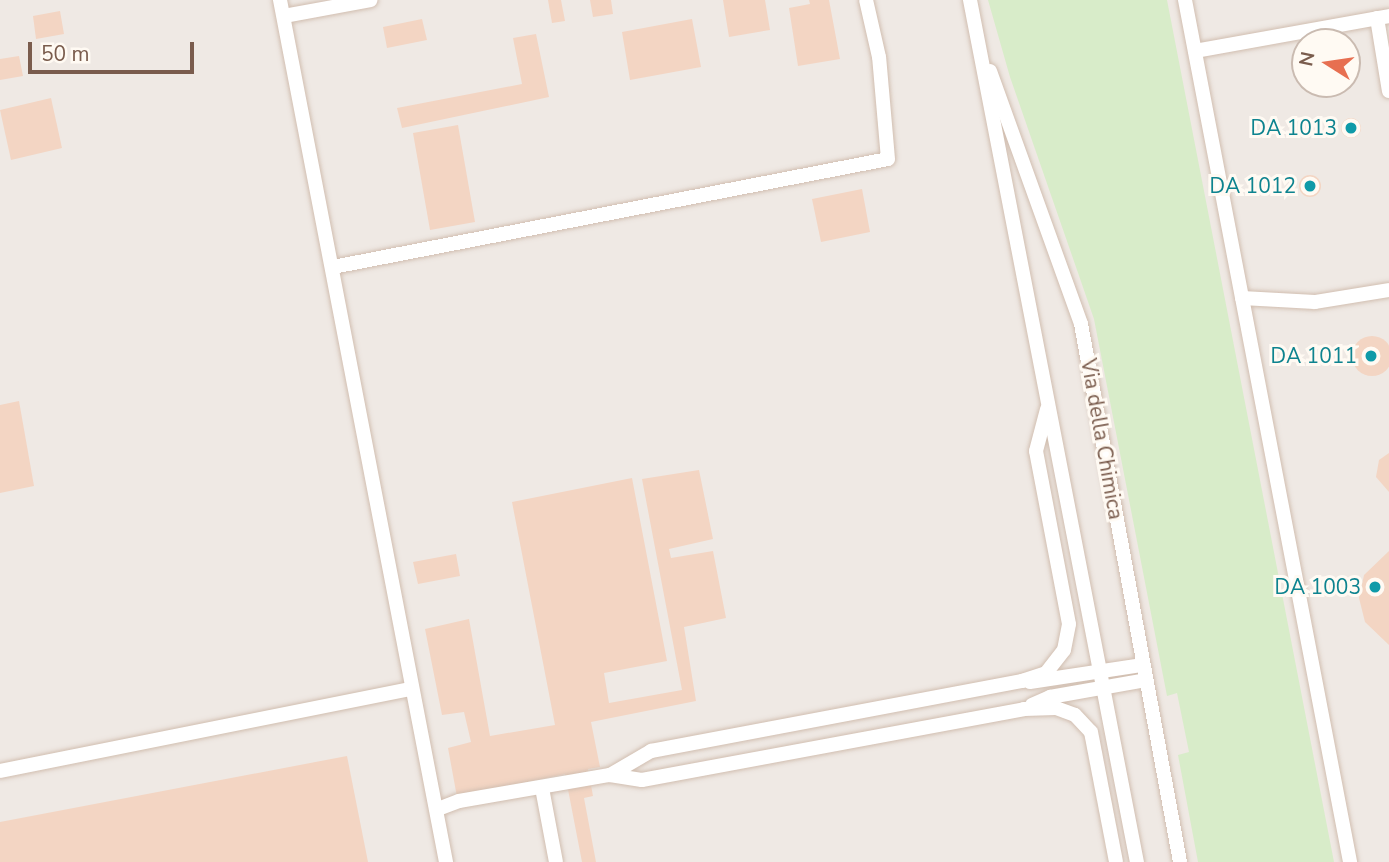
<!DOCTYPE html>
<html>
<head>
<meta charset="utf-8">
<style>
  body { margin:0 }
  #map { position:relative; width:1389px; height:862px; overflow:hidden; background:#fdf6ec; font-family:"Nunito Sans",sans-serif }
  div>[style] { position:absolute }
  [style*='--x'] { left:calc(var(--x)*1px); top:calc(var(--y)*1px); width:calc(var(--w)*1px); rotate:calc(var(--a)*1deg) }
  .industrial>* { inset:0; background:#efe9e4 }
  .green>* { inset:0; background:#d8ecc9 }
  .building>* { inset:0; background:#f3d5c3 }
  .round { border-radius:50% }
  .roads { filter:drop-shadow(0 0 2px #d1beb0) drop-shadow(0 0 2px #d1beb0) }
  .lane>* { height:14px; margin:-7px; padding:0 7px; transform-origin:7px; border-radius:7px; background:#fff }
  .dots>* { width:19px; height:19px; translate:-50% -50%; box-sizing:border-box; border:4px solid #fffaf3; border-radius:50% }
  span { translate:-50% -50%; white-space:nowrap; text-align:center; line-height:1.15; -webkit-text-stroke:6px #fffaf3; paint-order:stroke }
  .culture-label { font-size:21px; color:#0d838f }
  .right { translate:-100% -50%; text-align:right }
  .street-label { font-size:21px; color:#7a5c4d }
  .north { position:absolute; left:1291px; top:28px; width:70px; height:70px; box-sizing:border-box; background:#fffaf3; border:2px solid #cabbb1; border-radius:50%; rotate:282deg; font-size:19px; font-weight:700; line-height:28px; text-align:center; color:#7a5c4d }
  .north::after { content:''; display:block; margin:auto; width:24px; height:32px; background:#e76f51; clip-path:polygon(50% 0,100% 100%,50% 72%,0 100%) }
  .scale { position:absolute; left:28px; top:42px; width:166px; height:32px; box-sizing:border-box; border:4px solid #7a5c4d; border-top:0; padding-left:9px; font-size:21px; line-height:24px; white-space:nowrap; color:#7a5c4d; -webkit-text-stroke:5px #fffaf3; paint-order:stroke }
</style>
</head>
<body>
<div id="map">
  <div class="industrial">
    <div style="clip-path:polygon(evenodd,0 0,1389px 0,1389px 862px,0 862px,0 0,1305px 42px,1347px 42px,1347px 84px,1305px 84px,1305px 42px)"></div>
  </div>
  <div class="green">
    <div style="clip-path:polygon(988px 0,1167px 0,1334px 862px,1198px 862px,1178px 755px,1189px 752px,1177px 693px,1167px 696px,1094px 319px,1010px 77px)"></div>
  </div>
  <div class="building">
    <div style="clip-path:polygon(548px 0,561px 0,565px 21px,552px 23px)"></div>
    <div style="clip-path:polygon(590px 0,611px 0,613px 14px,593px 17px)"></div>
    <div style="clip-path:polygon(723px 0,765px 0,770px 30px,729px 37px)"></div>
    <div style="clip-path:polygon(809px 0,829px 0,840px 59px,798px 66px,789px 8px,810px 4px)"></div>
    <div style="clip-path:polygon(60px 11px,64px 34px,36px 39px,33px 16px)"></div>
    <div style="clip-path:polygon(422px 19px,427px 40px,387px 48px,383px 27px)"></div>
    <div style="clip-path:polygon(692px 19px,701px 67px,630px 80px,622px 32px)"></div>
    <div style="clip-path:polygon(536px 34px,549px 97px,402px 128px,397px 108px,522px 84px,513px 38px)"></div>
    <div style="clip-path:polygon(19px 56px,23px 76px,0 80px,0 59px)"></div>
    <div style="clip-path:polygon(51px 98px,62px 148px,11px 160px,0 110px)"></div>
    <div class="round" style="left:1341px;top:118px;width:20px;height:20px"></div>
    <div style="clip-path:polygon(458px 125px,475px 222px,430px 230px,413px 133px)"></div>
    <div class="round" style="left:1299px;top:175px;width:22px;height:22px"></div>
    <div style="clip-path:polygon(862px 189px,870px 232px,821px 242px,812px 199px)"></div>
    <div class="round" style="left:1352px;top:336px;width:40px;height:40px"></div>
    <div style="clip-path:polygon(19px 401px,34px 486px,0 493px,0 405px)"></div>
    <div style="clip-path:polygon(1389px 453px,1389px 492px,1376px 477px,1379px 460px)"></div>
    <div style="clip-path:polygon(699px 470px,713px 539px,669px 549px,671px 558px,713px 551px,726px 618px,684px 627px,696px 701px,591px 722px,600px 767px,588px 769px,593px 796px,584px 798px,596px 862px,582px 862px,565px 774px,457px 797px,448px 748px,471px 742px,464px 712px,442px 715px,425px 629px,469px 619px,490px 736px,555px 725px,512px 502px,632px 478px,667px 661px,604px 673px,609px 703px,682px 690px,642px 479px)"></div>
    <div style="clip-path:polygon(1389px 551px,1389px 645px,1365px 622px,1359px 598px,1364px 575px)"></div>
    <div style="clip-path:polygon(456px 554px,460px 576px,418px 584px,413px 562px)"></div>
    <div style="clip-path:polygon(347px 756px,368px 862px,0 862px,0 822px)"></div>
  </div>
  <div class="roads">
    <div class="lane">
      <div style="--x:280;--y:0;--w:878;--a:79.1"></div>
      <div style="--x:970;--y:0;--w:878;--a:79.04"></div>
      <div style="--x:1185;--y:0;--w:878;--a:79.16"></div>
      <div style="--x:284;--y:16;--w:88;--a:-10.4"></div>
      <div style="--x:1377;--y:18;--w:74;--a:80.7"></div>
      <div style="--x:1195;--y:51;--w:197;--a:-10.2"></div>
      <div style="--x:990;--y:71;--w:269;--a:70.2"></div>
      <div style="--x:1081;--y:324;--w:547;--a:79.57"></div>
      <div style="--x:333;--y:267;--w:565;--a:-11.01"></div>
      <div style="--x:888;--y:159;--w:102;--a:-95"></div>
      <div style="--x:879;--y:57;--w:58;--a:-102.8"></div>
      <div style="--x:1242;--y:298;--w:73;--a:3.1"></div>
      <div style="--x:1315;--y:302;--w:75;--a:-9.2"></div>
      <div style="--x:1030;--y:682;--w:114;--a:-8.6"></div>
      <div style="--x:1032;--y:705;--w:20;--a:-24"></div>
      <div style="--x:1050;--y:697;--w:97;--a:-10"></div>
      <div style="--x:0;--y:771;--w:417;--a:-11.3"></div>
      <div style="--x:610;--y:775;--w:48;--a:-30.3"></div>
      <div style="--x:651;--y:751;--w:378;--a:-10.7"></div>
      <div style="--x:1022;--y:681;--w:25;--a:-18"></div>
      <div style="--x:1046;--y:673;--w:29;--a:-52"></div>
      <div style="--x:1064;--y:650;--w:26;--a:-79"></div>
      <div style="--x:1069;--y:624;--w:176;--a:-100.8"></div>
      <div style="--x:1036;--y:451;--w:43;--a:-75.3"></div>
      <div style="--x:542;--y:788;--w:75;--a:79.3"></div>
      <div style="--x:438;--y:809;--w:22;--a:-21"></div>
      <div style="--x:459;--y:801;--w:153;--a:-9.8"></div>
      <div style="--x:610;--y:775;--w:32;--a:9"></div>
      <div style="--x:642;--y:780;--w:389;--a:-10.5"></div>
      <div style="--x:1024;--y:709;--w:32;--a:-2"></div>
      <div style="--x:1056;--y:708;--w:20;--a:20"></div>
      <div style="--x:1075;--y:715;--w:23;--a:47"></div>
      <div style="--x:1091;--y:732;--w:132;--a:79.1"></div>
    </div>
  </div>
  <div class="dots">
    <div style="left:1351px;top:128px;background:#0f9aa8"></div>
    <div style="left:1310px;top:186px;background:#0f9aa8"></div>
    <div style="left:1371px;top:356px;background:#0f9aa8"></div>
    <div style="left:1375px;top:587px;background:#0f9aa8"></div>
  </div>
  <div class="culture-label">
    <span class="right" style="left:1337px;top:128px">DA 1013</span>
    <span class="right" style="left:1296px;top:186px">DA 1012</span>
    <span class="right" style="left:1357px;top:356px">DA 1011</span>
    <span class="right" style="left:1361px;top:587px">DA 1003</span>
  </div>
  <div class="street-label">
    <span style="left:1102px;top:439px;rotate:80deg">Via della Chimica</span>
  </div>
  <div class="north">N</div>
  <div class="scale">50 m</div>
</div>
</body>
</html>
